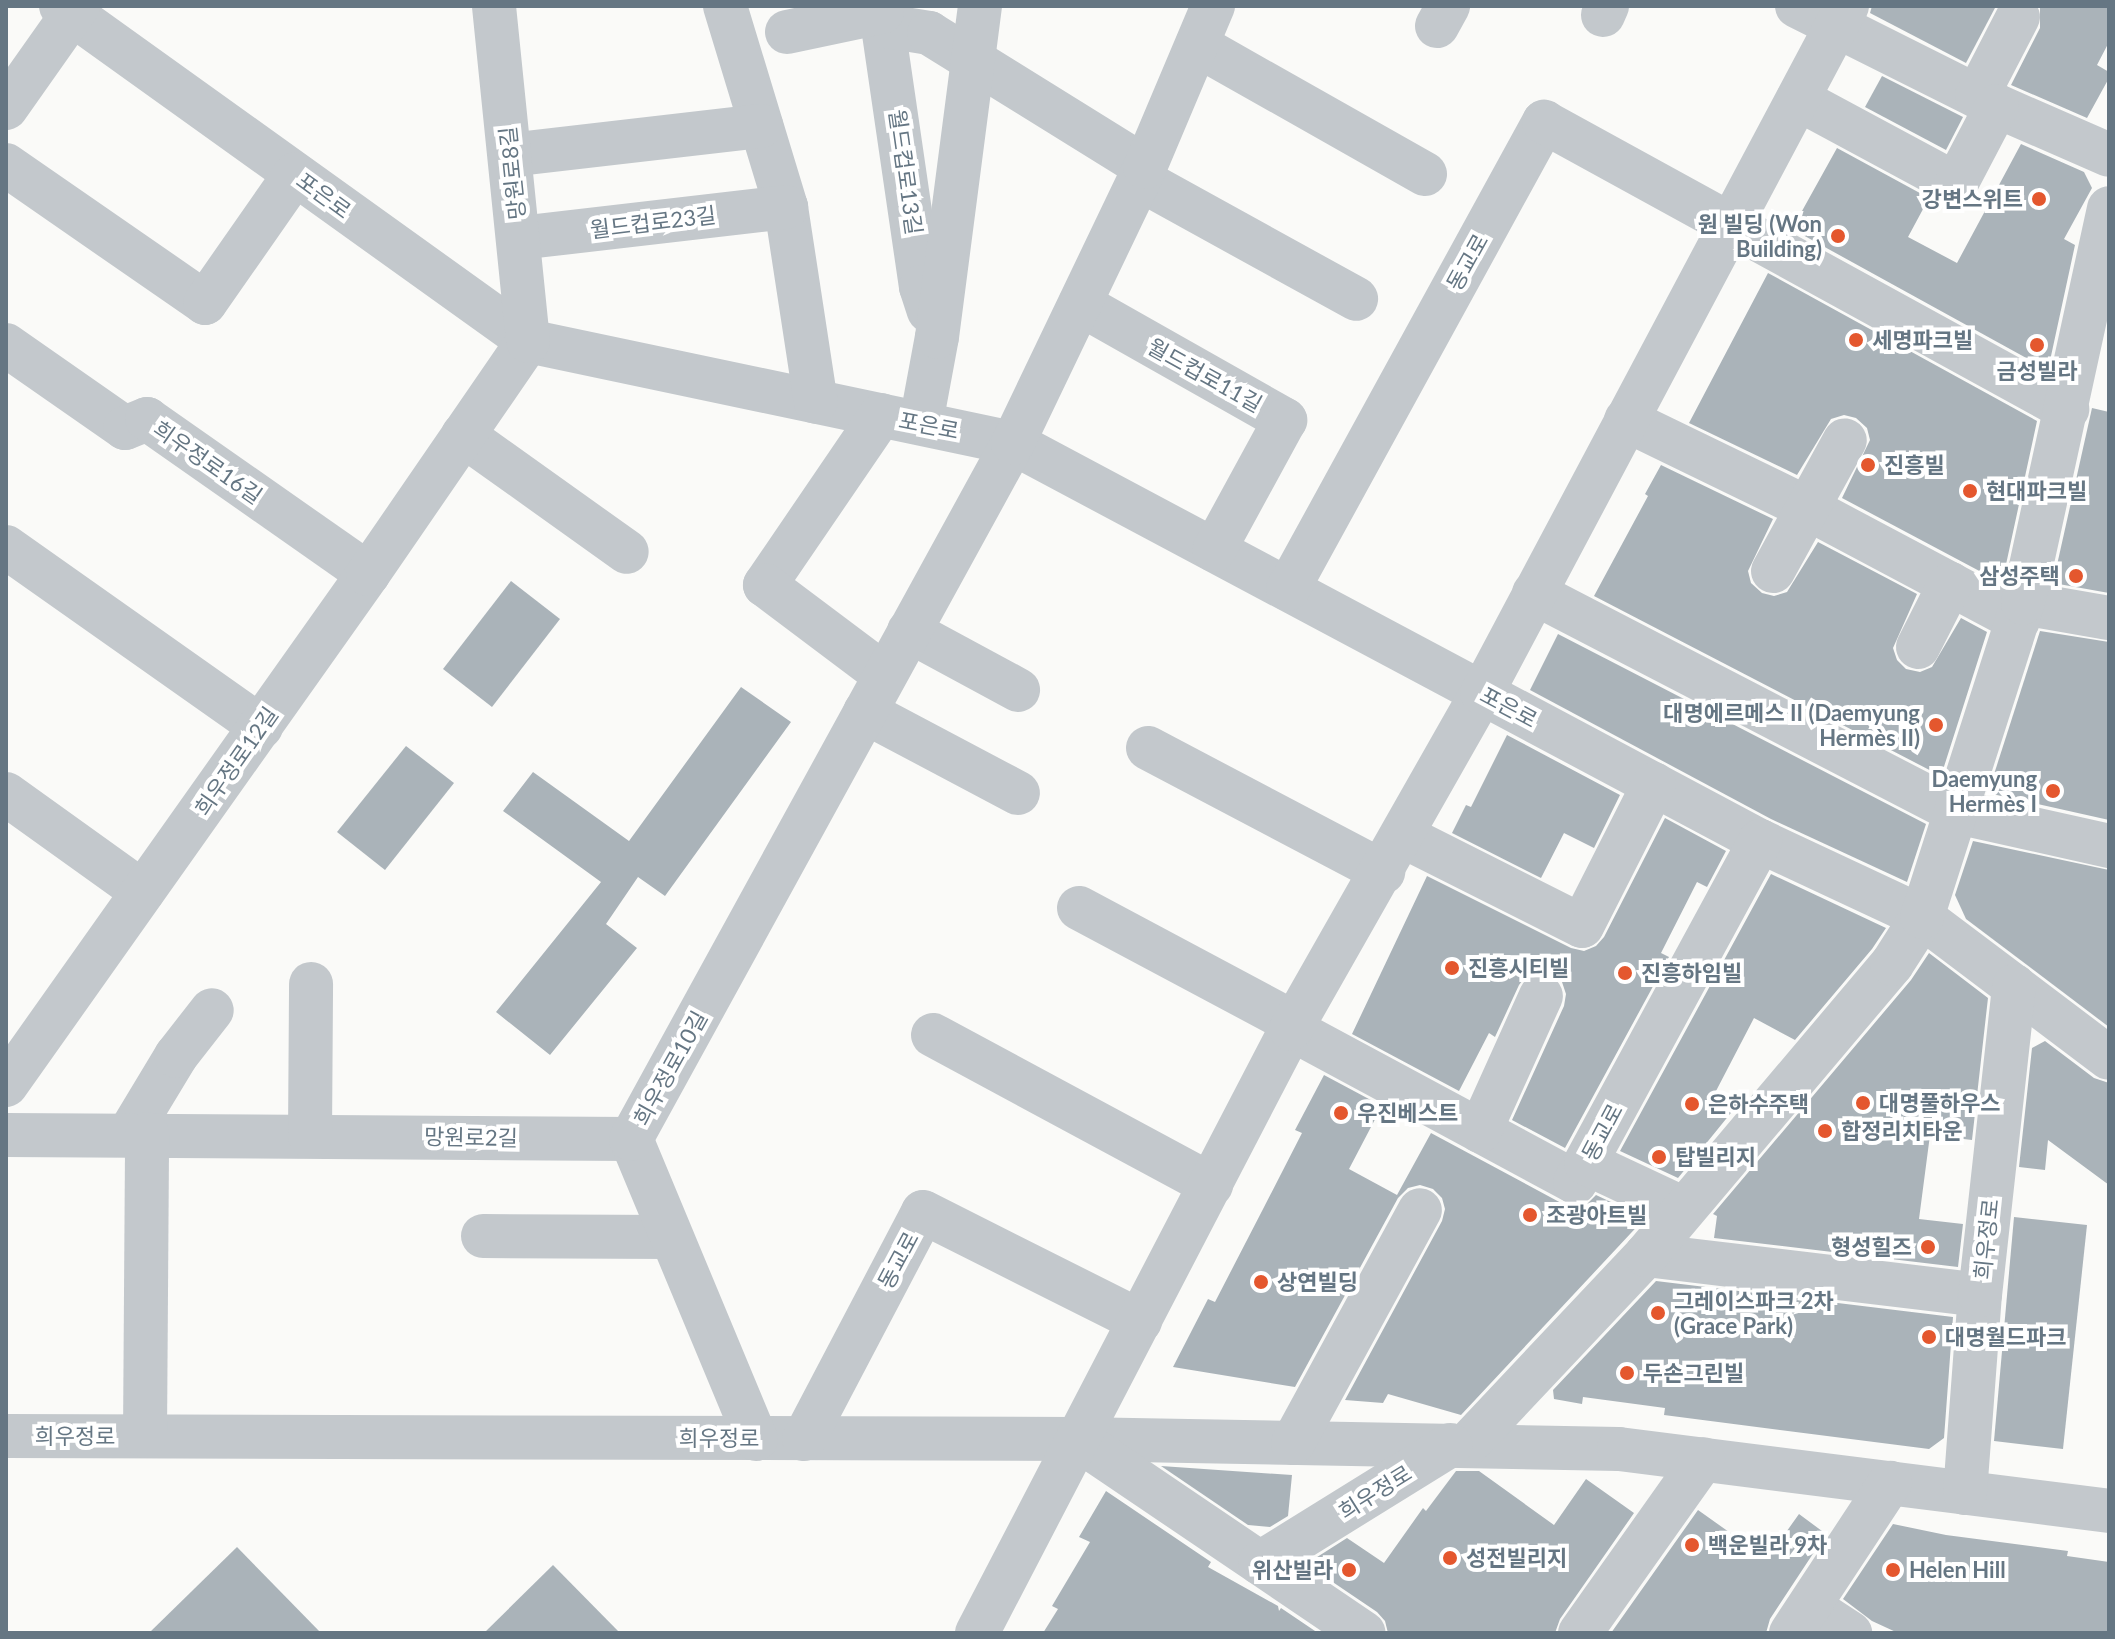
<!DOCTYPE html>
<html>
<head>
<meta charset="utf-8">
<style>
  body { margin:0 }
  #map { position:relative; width:2115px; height:1639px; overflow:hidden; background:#fafaf8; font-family:Lato,"Noto Sans KR",sans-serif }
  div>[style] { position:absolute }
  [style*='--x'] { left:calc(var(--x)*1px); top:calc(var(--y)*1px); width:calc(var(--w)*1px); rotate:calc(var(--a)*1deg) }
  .building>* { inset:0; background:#aab3b9 }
  .minor>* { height:44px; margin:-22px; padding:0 22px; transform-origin:22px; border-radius:22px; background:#c3c8cc }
  .dots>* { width:22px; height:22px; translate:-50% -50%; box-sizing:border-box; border:4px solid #fff; border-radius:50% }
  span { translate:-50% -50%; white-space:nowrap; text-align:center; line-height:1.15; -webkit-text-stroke:8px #fff; paint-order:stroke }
  .street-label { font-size:22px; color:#657683 }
  .poi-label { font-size:22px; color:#657683; font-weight:700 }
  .right { translate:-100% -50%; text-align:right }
  .left { translate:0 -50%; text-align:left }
  .frame { position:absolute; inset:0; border:8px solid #657683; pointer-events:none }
</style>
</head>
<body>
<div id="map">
  <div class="building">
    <div style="clip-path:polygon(1872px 6px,1996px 6px,1966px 63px,1870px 13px)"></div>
    <div style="clip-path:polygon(2040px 6px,2109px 6px,2109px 42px,2097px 65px,2109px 72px,2109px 78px,2087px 118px,2011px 85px,2040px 28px)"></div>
    <div style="clip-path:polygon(1882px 76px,1963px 117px,1946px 150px,1865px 107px)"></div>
    <div style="clip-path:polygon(2021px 144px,2084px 172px,2092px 188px,2064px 239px,2075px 245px,2048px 370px,1792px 229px,1837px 148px,1929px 198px,1908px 237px,1957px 263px)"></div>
    <div style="clip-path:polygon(1768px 273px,2037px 421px,2002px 583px,1842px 498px,1870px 440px,1867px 428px,1856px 418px,1844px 415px,1831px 419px,1797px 475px,1689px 423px)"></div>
    <div style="clip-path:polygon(2092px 408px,2109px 412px,2109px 593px,2053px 583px)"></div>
    <div style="clip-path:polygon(1661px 465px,1773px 519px,1748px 571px,1751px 583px,1762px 593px,1774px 596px,1787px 592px,1818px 542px,1917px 594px,1893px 648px,1897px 660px,1906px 669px,1920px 672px,1932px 667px,1961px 618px,1987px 632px,1941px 776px,1594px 596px,1648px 496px,1645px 494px)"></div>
    <div style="clip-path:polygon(511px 581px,560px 619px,492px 707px,443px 669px)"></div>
    <div style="clip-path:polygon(2040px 631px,2109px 642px,2109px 820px,1988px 793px)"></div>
    <div style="clip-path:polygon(1558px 634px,1926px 824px,1907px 882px,1771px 819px,1530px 690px)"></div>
    <div style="clip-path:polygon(741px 687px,791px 722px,665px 896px,638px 877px,606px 924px,637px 948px,550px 1055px,496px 1012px,601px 882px,503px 811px,533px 772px,629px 841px)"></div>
    <div style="clip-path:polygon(1507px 735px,1620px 795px,1594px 848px,1564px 833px,1541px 878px,1452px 833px,1466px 805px,1471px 807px)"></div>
    <div style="clip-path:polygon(406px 746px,454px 783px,385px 870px,337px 832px)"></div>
    <div style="clip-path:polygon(1665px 818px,1726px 851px,1707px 887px,1697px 882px,1661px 953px,1669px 957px,1565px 1148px,1512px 1120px,1564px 1006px,1566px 994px,1562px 982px,1552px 974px,1538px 971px,1526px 976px,1519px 985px,1495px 1037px,1489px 1033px,1459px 1091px,1352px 1034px,1427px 876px,1571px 948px,1584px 951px,1596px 946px,1604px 937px)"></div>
    <div style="clip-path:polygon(1973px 841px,2109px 870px,2109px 1027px,1966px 919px,1955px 895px)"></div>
    <div style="clip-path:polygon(1771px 874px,1886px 928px,1872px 949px,1795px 1040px,1754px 1018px,1716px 1091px,1739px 1103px,1678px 1178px,1620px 1151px)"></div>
    <div style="clip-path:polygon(1929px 953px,1988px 998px,1972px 1140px,1930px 1135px,1919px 1219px,1963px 1224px,1958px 1267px,1714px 1238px,1717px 1216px,1713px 1214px,1911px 980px)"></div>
    <div style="clip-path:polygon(2045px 1041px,2094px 1078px,2109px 1083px,2109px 1185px,2048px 1140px,2045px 1170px,2019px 1167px,2032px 1048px)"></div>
    <div style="clip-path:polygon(1324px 1075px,1382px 1106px,1349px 1169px,1397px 1195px,1431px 1133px,1563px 1204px,1576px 1207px,1587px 1204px,1596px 1195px,1645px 1218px,1461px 1415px,1388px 1394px,1383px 1403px,1345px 1400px,1442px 1221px,1445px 1209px,1442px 1198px,1433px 1189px,1420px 1185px,1408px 1188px,1398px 1198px,1295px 1387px,1173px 1367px,1208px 1299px,1215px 1302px,1262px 1211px,1302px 1133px,1295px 1130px)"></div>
    <div style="clip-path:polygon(2014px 1217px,2087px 1225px,2063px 1449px,1994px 1441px)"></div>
    <div style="clip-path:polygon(1656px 1281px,1953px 1317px,1944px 1438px,1929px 1449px,1664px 1415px,1665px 1408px,1583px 1397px,1582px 1404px,1554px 1399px,1553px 1390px)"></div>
    <div style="clip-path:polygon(1161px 1466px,1292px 1475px,1288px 1516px,1270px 1527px,1248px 1525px)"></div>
    <div style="clip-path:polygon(1456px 1471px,1479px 1471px,1554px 1525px,1586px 1479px,1634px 1513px,1560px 1619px,1555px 1633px,1388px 1633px,1385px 1621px,1377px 1612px,1309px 1566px,1314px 1559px,1347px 1538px,1384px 1563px,1423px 1508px,1426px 1511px)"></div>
    <div style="clip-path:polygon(1106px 1491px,1211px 1562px,1208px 1567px,1278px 1606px,1279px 1611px,1281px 1608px,1318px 1633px,1043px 1633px,1058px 1609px,1052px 1606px,1090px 1542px,1079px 1537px)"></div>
    <div style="clip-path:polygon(1698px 1510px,1767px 1559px,1799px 1514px,1826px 1534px,1770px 1619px,1766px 1633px,1611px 1633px)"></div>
    <div style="clip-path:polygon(1893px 1524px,1946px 1535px,2068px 1551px,2067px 1556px,2109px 1562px,2109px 1633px,1898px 1633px,1872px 1621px,1843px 1599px)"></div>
    <div style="clip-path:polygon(237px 1547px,321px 1633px,149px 1633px)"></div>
    <div style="clip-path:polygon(553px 1565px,620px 1633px,484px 1633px)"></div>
  </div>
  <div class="minor">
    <div style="--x:61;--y:6;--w:575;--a:35.65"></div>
    <div style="--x:528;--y:341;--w:496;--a:11.9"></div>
    <div style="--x:1013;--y:443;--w:846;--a:28.05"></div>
    <div style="--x:1760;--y:841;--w:179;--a:25.1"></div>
    <div style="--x:1922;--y:917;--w:234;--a:37"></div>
    <div style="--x:725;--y:6;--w:210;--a:73.1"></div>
    <div style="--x:786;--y:207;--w:197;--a:81.3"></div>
    <div style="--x:880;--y:6;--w:284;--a:81.7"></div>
    <div style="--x:921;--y:287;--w:25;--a:72"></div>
    <div style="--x:1797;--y:6;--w:224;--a:26.6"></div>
    <div style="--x:1997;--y:106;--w:122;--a:23.6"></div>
    <div style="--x:1603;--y:15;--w:10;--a:-66"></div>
    <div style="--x:886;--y:26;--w:44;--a:9.2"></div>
    <div style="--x:929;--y:33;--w:254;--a:31.8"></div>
    <div style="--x:1437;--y:26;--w:23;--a:-61"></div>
    <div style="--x:787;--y:32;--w:97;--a:-11.9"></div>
    <div style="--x:1197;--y:45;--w:262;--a:29.5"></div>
    <div style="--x:1977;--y:96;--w:89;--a:-62.6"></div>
    <div style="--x:1798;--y:99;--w:179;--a:28.3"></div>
    <div style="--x:1956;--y:184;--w:88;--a:-62.3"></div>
    <div style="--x:6;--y:108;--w:125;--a:-54.8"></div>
    <div style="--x:510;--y:155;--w:253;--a:-6.6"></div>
    <div style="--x:6;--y:165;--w:242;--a:34.7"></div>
    <div style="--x:205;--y:303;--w:157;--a:-55.1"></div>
    <div style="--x:1139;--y:179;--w:248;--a:28.9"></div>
    <div style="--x:519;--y:238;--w:269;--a:-6.6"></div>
    <div style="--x:1080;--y:304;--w:236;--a:29.5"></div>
    <div style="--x:1285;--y:420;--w:148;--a:118.6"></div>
    <div style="--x:6;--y:345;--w:145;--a:34.9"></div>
    <div style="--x:125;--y:428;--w:24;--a:-22"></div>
    <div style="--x:147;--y:419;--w:270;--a:35"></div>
    <div style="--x:881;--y:415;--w:206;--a:124.3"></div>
    <div style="--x:765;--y:585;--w:150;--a:36.9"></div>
    <div style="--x:1626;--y:420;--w:203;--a:25.9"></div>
    <div style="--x:1809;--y:509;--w:237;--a:28"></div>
    <div style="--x:921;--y:423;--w:87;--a:-79.5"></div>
    <div style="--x:937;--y:337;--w:334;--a:-82.6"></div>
    <div style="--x:463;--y:435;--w:201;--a:35.5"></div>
    <div style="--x:6;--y:547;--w:312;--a:35.2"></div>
    <div style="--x:1773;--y:571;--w:149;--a:-61.2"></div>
    <div style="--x:1288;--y:589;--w:533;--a:-61.27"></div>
    <div style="--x:1544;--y:122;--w:597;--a:28.76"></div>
    <div style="--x:1534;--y:593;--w:476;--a:27.4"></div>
    <div style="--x:1957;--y:812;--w:156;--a:12.6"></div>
    <div style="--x:2023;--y:603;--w:87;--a:9.9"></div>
    <div style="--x:909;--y:631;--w:124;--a:28.4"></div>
    <div style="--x:1918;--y:647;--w:71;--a:-63.1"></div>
    <div style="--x:865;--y:712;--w:173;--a:27.9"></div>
    <div style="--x:1148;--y:748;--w:266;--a:27.8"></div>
    <div style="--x:6;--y:794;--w:168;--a:35.6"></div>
    <div style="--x:1403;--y:836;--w:200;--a:26.7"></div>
    <div style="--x:1582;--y:926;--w:159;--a:-63.1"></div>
    <div style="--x:1079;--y:908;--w:244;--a:28.1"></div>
    <div style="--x:1291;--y:1029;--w:323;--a:28.3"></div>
    <div style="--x:1575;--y:1182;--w:388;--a:-61.5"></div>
    <div style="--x:933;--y:1035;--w:316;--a:28.3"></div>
    <div style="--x:6;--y:1085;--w:626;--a:-54.69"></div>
    <div style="--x:368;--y:574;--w:283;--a:-55.5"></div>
    <div style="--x:528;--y:341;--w:337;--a:-95.8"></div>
    <div style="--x:1480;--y:1131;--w:148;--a:-65.7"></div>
    <div style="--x:129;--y:1134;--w:91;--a:-58.9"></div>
    <div style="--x:176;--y:1056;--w:58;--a:-52"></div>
    <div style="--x:6;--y:1135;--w:625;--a:0.37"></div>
    <div style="--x:310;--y:1136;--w:152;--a:-89.6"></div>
    <div style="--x:1586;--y:1163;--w:106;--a:25.1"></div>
    <div style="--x:483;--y:1236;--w:187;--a:0.3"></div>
    <div style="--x:1646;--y:1255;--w:336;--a:6.8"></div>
    <div style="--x:6;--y:1436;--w:1071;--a:0.16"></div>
    <div style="--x:1077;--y:1439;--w:542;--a:1.06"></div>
    <div style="--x:1619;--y:1449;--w:494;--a:7.2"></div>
    <div style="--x:145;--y:1436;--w:302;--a:-89.6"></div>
    <div style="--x:756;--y:1439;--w:325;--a:-112.6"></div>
    <div style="--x:631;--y:1139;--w:794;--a:-61.24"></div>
    <div style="--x:1013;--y:443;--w:306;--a:-64.4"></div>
    <div style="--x:1145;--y:167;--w:175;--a:-67.1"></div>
    <div style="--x:804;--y:1439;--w:256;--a:-62.3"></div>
    <div style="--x:923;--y:1212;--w:243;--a:26.7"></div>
    <div style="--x:1077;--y:1439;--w:346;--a:34.1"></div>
    <div style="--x:1293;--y:1443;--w:265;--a:-61.4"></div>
    <div style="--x:1466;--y:1446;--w:262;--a:-46.7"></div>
    <div style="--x:1646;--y:1255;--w:381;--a:-49.8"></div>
    <div style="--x:1892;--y:964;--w:56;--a:-57.4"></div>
    <div style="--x:1922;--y:917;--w:330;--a:-72.2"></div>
    <div style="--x:2023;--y:603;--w:404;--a:-77.7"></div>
    <div style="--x:1965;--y:1493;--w:199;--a:-85.7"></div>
    <div style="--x:1980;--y:1295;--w:311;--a:-83.7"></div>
    <div style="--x:1260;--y:1563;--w:224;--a:-31.8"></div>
    <div style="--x:1810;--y:1607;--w:48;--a:33"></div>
    <div style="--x:977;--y:1633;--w:681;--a:-62.53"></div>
    <div style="--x:1291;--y:1029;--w:386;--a:-60.4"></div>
    <div style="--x:1482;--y:693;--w:778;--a:-62.02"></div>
    <div style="--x:1580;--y:1633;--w:213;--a:-54.7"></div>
    <div style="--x:1791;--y:1633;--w:180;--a:-56.6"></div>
  </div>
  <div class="dots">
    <div style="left:2039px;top:199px;background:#e4572e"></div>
    <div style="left:1838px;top:236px;background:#e4572e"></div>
    <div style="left:1856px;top:340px;background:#e4572e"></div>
    <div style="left:2037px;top:345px;background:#e4572e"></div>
    <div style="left:1868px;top:465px;background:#e4572e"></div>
    <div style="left:1970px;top:491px;background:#e4572e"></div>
    <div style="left:2076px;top:576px;background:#e4572e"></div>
    <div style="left:1936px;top:725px;background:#e4572e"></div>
    <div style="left:2053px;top:791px;background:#e4572e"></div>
    <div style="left:1452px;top:968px;background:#e4572e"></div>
    <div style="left:1625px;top:973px;background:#e4572e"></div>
    <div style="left:1863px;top:1103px;background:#e4572e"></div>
    <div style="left:1692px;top:1104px;background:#e4572e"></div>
    <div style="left:1341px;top:1113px;background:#e4572e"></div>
    <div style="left:1825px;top:1131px;background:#e4572e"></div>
    <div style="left:1659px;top:1157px;background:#e4572e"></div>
    <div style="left:1530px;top:1215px;background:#e4572e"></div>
    <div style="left:1928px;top:1247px;background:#e4572e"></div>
    <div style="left:1261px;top:1282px;background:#e4572e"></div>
    <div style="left:1658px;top:1313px;background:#e4572e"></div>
    <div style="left:1929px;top:1337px;background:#e4572e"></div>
    <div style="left:1627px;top:1373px;background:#e4572e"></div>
    <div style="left:1692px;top:1545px;background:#e4572e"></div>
    <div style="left:1450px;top:1558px;background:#e4572e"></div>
    <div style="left:1349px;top:1570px;background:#e4572e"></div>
    <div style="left:1893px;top:1570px;background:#e4572e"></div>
  </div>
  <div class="street-label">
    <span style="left:906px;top:172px;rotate:82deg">월드컵로13길</span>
    <span style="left:512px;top:173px;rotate:-96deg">망원로8길</span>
    <span style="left:324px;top:195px;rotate:36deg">포은로</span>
    <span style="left:653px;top:222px;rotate:-7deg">월드컵로23길</span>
    <span style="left:1467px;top:262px;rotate:-61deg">동교로</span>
    <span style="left:1205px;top:375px;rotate:29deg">월드컵로11길</span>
    <span style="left:929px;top:425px;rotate:11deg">포은로</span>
    <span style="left:208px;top:462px;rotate:35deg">희우정로16길</span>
    <span style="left:1509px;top:707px;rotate:28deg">포은로</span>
    <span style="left:236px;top:761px;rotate:-55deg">희우정로12길</span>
    <span style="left:670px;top:1068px;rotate:-61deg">희우정로10길</span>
    <span style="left:1602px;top:1132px;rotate:-62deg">동교로</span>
    <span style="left:471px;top:1137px;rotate:1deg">망원로2길</span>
    <span style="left:1986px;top:1239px;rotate:-84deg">희우정로</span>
    <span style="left:898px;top:1260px;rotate:-62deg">동교로</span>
    <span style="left:75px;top:1436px">희우정로</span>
    <span style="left:719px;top:1438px">희우정로</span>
    <span style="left:1375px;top:1492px;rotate:-32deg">희우정로</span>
  </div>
  <div class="poi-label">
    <span class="right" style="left:2023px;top:199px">강변스위트</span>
    <span class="right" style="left:1822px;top:236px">원 빌딩 (Won<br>Building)</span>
    <span class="left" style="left:1872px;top:340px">세명파크빌</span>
    <span style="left:2037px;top:371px">금성빌라</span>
    <span class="left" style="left:1884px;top:465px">진흥빌</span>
    <span class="left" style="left:1986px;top:491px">현대파크빌</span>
    <span class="right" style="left:2060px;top:576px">삼성주택</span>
    <span class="right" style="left:1920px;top:725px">대명에르메스 II (Daemyung<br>Hermès II)</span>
    <span class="right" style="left:2037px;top:791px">Daemyung<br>Hermès I</span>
    <span class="left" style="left:1468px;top:968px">진흥시티빌</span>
    <span class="left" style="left:1641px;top:973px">진흥하임빌</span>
    <span class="left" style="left:1879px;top:1103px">대명풀하우스</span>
    <span class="left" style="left:1708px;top:1104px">은하수주택</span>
    <span class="left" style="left:1357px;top:1113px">우진베스트</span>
    <span class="left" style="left:1841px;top:1131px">합정리치타운</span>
    <span class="left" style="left:1675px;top:1157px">탑빌리지</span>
    <span class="left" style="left:1546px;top:1215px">조광아트빌</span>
    <span class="right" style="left:1912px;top:1247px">형성힐즈</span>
    <span class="left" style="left:1277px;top:1282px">상연빌딩</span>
    <span class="left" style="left:1674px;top:1313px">그레이스파크 2차<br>(Grace Park)</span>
    <span class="left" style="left:1945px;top:1337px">대명월드파크</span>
    <span class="left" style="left:1643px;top:1373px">두손그린빌</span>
    <span class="left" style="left:1708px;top:1545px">백운빌라 9차</span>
    <span class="left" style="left:1466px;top:1558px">성전빌리지</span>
    <span class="right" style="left:1333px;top:1570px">위산빌라</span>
    <span class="left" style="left:1909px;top:1570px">Helen Hill</span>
  </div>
  <div class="frame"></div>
</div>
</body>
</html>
